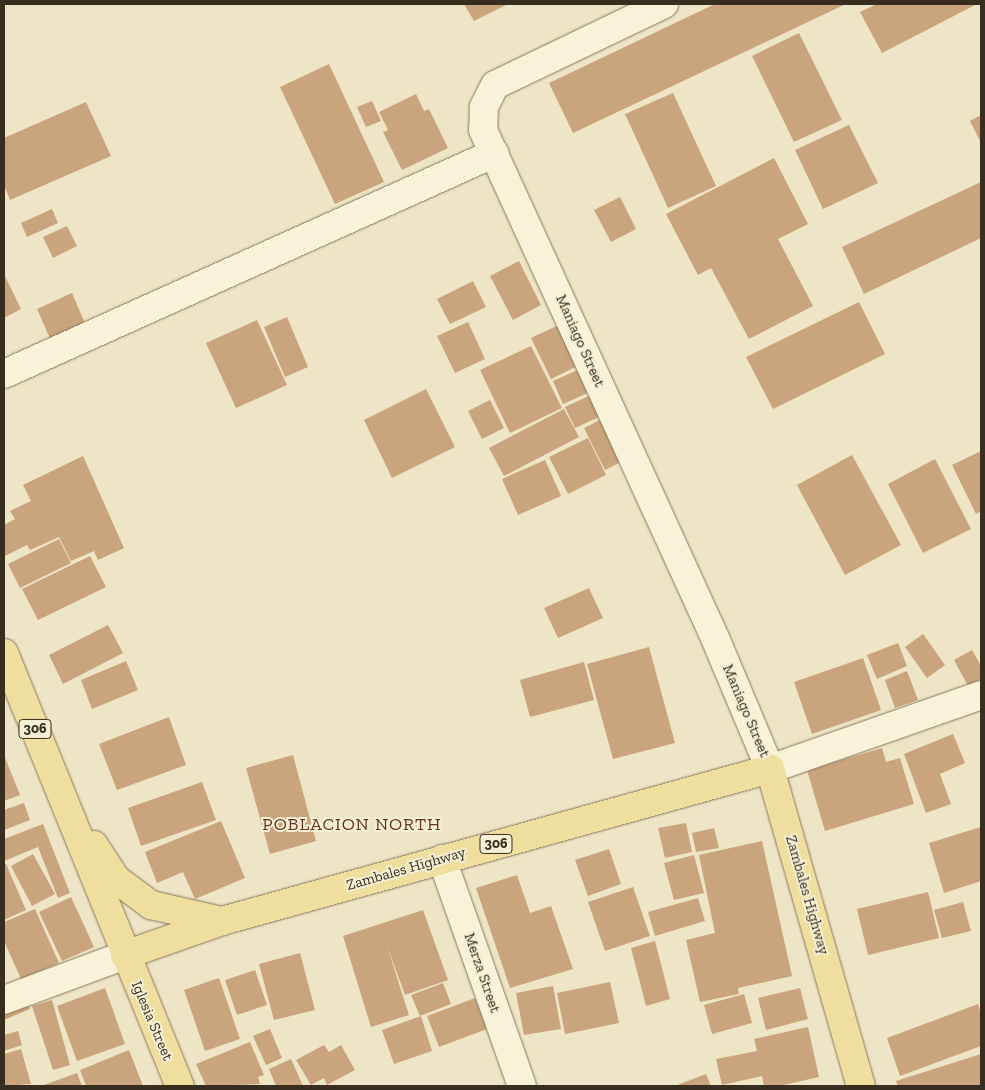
<!DOCTYPE html>
<html>
<head>
<meta charset="utf-8">
<style>
  body { margin:0 }
  #map { position:relative; width:985px; height:1090px; overflow:hidden; background:#ede5c5; font-family:"Zilla Slab",serif }
  div>[style] { position:absolute }
  [style*='--x'] { left:calc(var(--x)*1px); top:calc(var(--y)*1px); width:calc(var(--w)*1px); rotate:calc(var(--a)*1deg) }
  .building>* { inset:0; background:#caa47c }
  .roads { filter:drop-shadow(0 0 1px #88785c) drop-shadow(0 0 1px #88785c) }
  .minor>* { height:28px; margin:-14px; padding:0 14px; transform-origin:14px; border-radius:14px; background:#f8f2d8 }
  .major>* { height:28px; margin:-14px; padding:0 14px; transform-origin:14px; border-radius:14px; background:#efde9e }
  span { translate:-50% -50%; white-space:nowrap; text-align:center; line-height:1.15; -webkit-text-stroke:4px #f5efd5; paint-order:stroke }
  .shield-label span { padding:1px 4px; background:#f5efd5; border:1px solid; border-radius:4px; -webkit-text-stroke-width:0 }
  .shield-label { font-size:14px; color:#382e1f; font-weight:700 }
  .street-label { font-size:15px; color:#382e1f }
  .quarter-label { font-size:18px; color:#643520; letter-spacing:1px }
  .frame { position:absolute; inset:0; border:5px solid #382e1f; pointer-events:none }
</style>
</head>
<body>
<div id="map">
  <div class="building">
    <div style="clip-path:polygon(464px 4px,508px 4px,474px 21px)"></div>
    <div style="clip-path:polygon(715px 4px,846px 4px,573px 133px,549px 83px)"></div>
    <div style="clip-path:polygon(877px 4px,977px 4px,882px 53px,860px 12px)"></div>
    <div style="clip-path:polygon(799px 33px,842px 120px,794px 142px,752px 56px)"></div>
    <div style="clip-path:polygon(329px 64px,384px 182px,335px 204px,280px 87px)"></div>
    <div style="clip-path:polygon(673px 93px,716px 186px,668px 208px,625px 114px)"></div>
    <div style="clip-path:polygon(416px 94px,424px 111px,429px 109px,448px 148px,402px 170px,383px 132px,388px 130px,379px 112px)"></div>
    <div style="clip-path:polygon(372px 101px,381px 121px,366px 127px,357px 107px)"></div>
    <div style="clip-path:polygon(86px 102px,111px 156px,10px 200px,4px 185px,4px 138px)"></div>
    <div style="clip-path:polygon(981px 115px,981px 143px,970px 121px)"></div>
    <div style="clip-path:polygon(849px 125px,878px 183px,823px 209px,795px 150px)"></div>
    <div style="clip-path:polygon(774px 158px,808px 224px,778px 239px,813px 306px,749px 339px,711px 268px,698px 275px,666px 214px)"></div>
    <div style="clip-path:polygon(981px 182px,981px 238px,864px 294px,842px 247px)"></div>
    <div style="clip-path:polygon(620px 197px,636px 229px,611px 242px,594px 210px)"></div>
    <div style="clip-path:polygon(52px 209px,58px 223px,27px 237px,21px 223px)"></div>
    <div style="clip-path:polygon(67px 226px,77px 246px,53px 258px,43px 237px)"></div>
    <div style="clip-path:polygon(519px 261px,541px 305px,513px 320px,490px 276px)"></div>
    <div style="clip-path:polygon(4px 274px,21px 309px,4px 318px)"></div>
    <div style="clip-path:polygon(473px 281px,486px 307px,450px 324px,437px 299px)"></div>
    <div style="clip-path:polygon(72px 293px,87px 328px,52px 343px,37px 309px)"></div>
    <div style="clip-path:polygon(859px 302px,885px 354px,773px 409px,746px 357px)"></div>
    <div style="clip-path:polygon(287px 317px,308px 367px,285px 377px,264px 327px)"></div>
    <div style="clip-path:polygon(257px 320px,287px 385px,236px 408px,206px 343px)"></div>
    <div style="clip-path:polygon(468px 322px,485px 359px,455px 373px,437px 336px)"></div>
    <div style="clip-path:polygon(563px 323px,582px 364px,551px 379px,531px 338px)"></div>
    <div style="clip-path:polygon(531px 346px,562px 408px,510px 433px,480px 370px)"></div>
    <div style="clip-path:polygon(580px 369px,590px 392px,563px 404px,553px 381px)"></div>
    <div style="clip-path:polygon(426px 389px,455px 447px,392px 478px,364px 420px)"></div>
    <div style="clip-path:polygon(591px 395px,601px 416px,575px 428px,565px 407px)"></div>
    <div style="clip-path:polygon(490px 400px,504px 428px,482px 439px,468px 411px)"></div>
    <div style="clip-path:polygon(564px 409px,579px 437px,504px 476px,489px 448px)"></div>
    <div style="clip-path:polygon(604px 418px,625px 460px,605px 470px,584px 428px)"></div>
    <div style="clip-path:polygon(588px 438px,606px 475px,568px 494px,549px 457px)"></div>
    <div style="clip-path:polygon(981px 451px,981px 511px,976px 514px,952px 465px)"></div>
    <div style="clip-path:polygon(852px 455px,901px 545px,845px 575px,797px 485px)"></div>
    <div style="clip-path:polygon(83px 456px,124px 548px,98px 560px,94px 551px,71px 561px,59px 537px,30px 550px,27px 545px,5px 556px,4px 525px,15px 519px,10px 511px,31px 501px,23px 485px)"></div>
    <div style="clip-path:polygon(935px 459px,971px 529px,923px 553px,888px 484px)"></div>
    <div style="clip-path:polygon(545px 460px,561px 496px,518px 515px,502px 479px)"></div>
    <div style="clip-path:polygon(59px 539px,71px 563px,20px 588px,8px 564px)"></div>
    <div style="clip-path:polygon(90px 556px,106px 587px,38px 620px,22px 589px)"></div>
    <div style="clip-path:polygon(589px 588px,603px 618px,558px 638px,544px 608px)"></div>
    <div style="clip-path:polygon(108px 625px,123px 653px,63px 684px,49px 655px)"></div>
    <div style="clip-path:polygon(923px 634px,945px 665px,927px 678px,905px 647px)"></div>
    <div style="clip-path:polygon(898px 643px,907px 666px,877px 679px,867px 655px)"></div>
    <div style="clip-path:polygon(649px 647px,675px 743px,613px 759px,587px 664px)"></div>
    <div style="clip-path:polygon(972px 650px,981px 666px,981px 679px,968px 686px,954px 660px)"></div>
    <div style="clip-path:polygon(863px 658px,881px 710px,812px 734px,794px 682px)"></div>
    <div style="clip-path:polygon(126px 661px,138px 690px,92px 709px,81px 680px)"></div>
    <div style="clip-path:polygon(584px 662px,594px 700px,530px 717px,520px 680px)"></div>
    <div style="clip-path:polygon(907px 671px,918px 700px,895px 708px,885px 680px)"></div>
    <div style="clip-path:polygon(169px 717px,186px 765px,117px 790px,99px 744px)"></div>
    <div style="clip-path:polygon(953px 734px,965px 763px,940px 774px,951px 804px,926px 813px,904px 754px)"></div>
    <div style="clip-path:polygon(882px 748px,886px 762px,900px 758px,914px 804px,825px 831px,807px 770px)"></div>
    <div style="clip-path:polygon(4px 755px,20px 795px,4px 801px)"></div>
    <div style="clip-path:polygon(293px 755px,316px 841px,270px 854px,246px 768px)"></div>
    <div style="clip-path:polygon(202px 782px,216px 820px,141px 846px,128px 808px)"></div>
    <div style="clip-path:polygon(24px 803px,30px 820px,4px 830px,4px 810px)"></div>
    <div style="clip-path:polygon(221px 821px,245px 878px,195px 899px,183px 872px,157px 883px,145px 852px)"></div>
    <div style="clip-path:polygon(686px 823px,692px 852px,665px 858px,658px 828px)"></div>
    <div style="clip-path:polygon(43px 824px,70px 893px,58px 898px,38px 847px,4px 861px,4px 839px)"></div>
    <div style="clip-path:polygon(981px 827px,981px 881px,944px 893px,929px 843px)"></div>
    <div style="clip-path:polygon(714px 828px,719px 848px,696px 852px,692px 833px)"></div>
    <div style="clip-path:polygon(762px 841px,792px 976px,738px 988px,739px 994px,700px 1002px,686px 940px,715px 933px,699px 855px)"></div>
    <div style="clip-path:polygon(609px 849px,621px 884px,588px 896px,575px 860px)"></div>
    <div style="clip-path:polygon(33px 854px,55px 894px,32px 906px,11px 866px)"></div>
    <div style="clip-path:polygon(694px 855px,704px 893px,674px 900px,664px 863px)"></div>
    <div style="clip-path:polygon(6px 864px,26px 910px,4px 920px,4px 865px)"></div>
    <div style="clip-path:polygon(517px 875px,530px 913px,551px 906px,573px 969px,510px 988px,476px 888px)"></div>
    <div style="clip-path:polygon(633px 887px,650px 936px,605px 951px,588px 902px)"></div>
    <div style="clip-path:polygon(928px 892px,939px 938px,868px 955px,857px 909px)"></div>
    <div style="clip-path:polygon(71px 897px,94px 947px,62px 961px,39px 912px)"></div>
    <div style="clip-path:polygon(698px 898px,705px 921px,655px 936px,648px 912px)"></div>
    <div style="clip-path:polygon(963px 902px,971px 931px,942px 938px,934px 910px)"></div>
    <div style="clip-path:polygon(35px 909px,59px 963px,21px 979px,4px 941px,4px 922px)"></div>
    <div style="clip-path:polygon(423px 910px,448px 980px,405px 995px,387px 946px,409px 1015px,371px 1027px,343px 936px)"></div>
    <div style="clip-path:polygon(655px 941px,670px 999px,646px 1006px,631px 948px)"></div>
    <div style="clip-path:polygon(300px 953px,315px 1010px,274px 1020px,259px 964px)"></div>
    <div style="clip-path:polygon(255px 970px,267px 1005px,237px 1015px,225px 980px)"></div>
    <div style="clip-path:polygon(219px 978px,240px 1039px,205px 1051px,184px 990px)"></div>
    <div style="clip-path:polygon(610px 982px,619px 1023px,565px 1034px,557px 993px)"></div>
    <div style="clip-path:polygon(443px 983px,451px 1004px,420px 1016px,411px 995px)"></div>
    <div style="clip-path:polygon(553px 986px,561px 1029px,524px 1035px,516px 993px)"></div>
    <div style="clip-path:polygon(105px 988px,125px 1044px,77px 1061px,57px 1006px)"></div>
    <div style="clip-path:polygon(800px 988px,808px 1019px,766px 1030px,758px 998px)"></div>
    <div style="clip-path:polygon(744px 994px,752px 1023px,712px 1034px,704px 1005px)"></div>
    <div style="clip-path:polygon(25px 996px,30px 1009px,4px 1020px,4px 1004px)"></div>
    <div style="clip-path:polygon(475px 998px,487px 1029px,439px 1047px,427px 1016px)"></div>
    <div style="clip-path:polygon(52px 1000px,70px 1065px,53px 1070px,32px 1006px)"></div>
    <div style="clip-path:polygon(978px 1004px,981px 1014px,981px 1046px,900px 1076px,887px 1038px)"></div>
    <div style="clip-path:polygon(421px 1016px,432px 1051px,394px 1064px,382px 1030px)"></div>
    <div style="clip-path:polygon(808px 1027px,819px 1077px,779px 1086px,764px 1086px,762px 1076px,722px 1085px,716px 1059px,757px 1051px,754px 1039px)"></div>
    <div style="clip-path:polygon(270px 1029px,282px 1058px,266px 1065px,253px 1036px)"></div>
    <div style="clip-path:polygon(18px 1031px,22px 1045px,4px 1051px,4px 1035px)"></div>
    <div style="clip-path:polygon(250px 1042px,264px 1075px,258px 1077px,260px 1084px,206px 1086px,196px 1064px)"></div>
    <div style="clip-path:polygon(324px 1045px,329px 1052px,341px 1045px,355px 1070px,327px 1085px,324px 1078px,311px 1085px,296px 1060px)"></div>
    <div style="clip-path:polygon(21px 1049px,31px 1084px,4px 1086px,4px 1054px)"></div>
    <div style="clip-path:polygon(129px 1050px,143px 1086px,86px 1086px,80px 1070px)"></div>
    <div style="clip-path:polygon(981px 1054px,981px 1086px,898px 1086px,896px 1081px)"></div>
    <div style="clip-path:polygon(291px 1059px,303px 1086px,276px 1086px,269px 1069px)"></div>
    <div style="clip-path:polygon(77px 1073px,82px 1086px,45px 1086px,44px 1085px)"></div>
    <div style="clip-path:polygon(706px 1074px,711px 1086px,675px 1086px)"></div>
  </div>
  <div class="roads">
    <div class="minor">
      <div style="--x:664;--y:4;--w:187;--a:154.4"></div>
      <div style="--x:495;--y:85;--w:25;--a:117"></div>
      <div style="--x:484;--y:107;--w:23;--a:92"></div>
      <div style="--x:483;--y:130;--w:558;--a:65.45"></div>
      <div style="--x:715;--y:638;--w:142;--a:67.2"></div>
      <div style="--x:770;--y:769;--w:224;--a:-19.3"></div>
      <div style="--x:4;--y:374;--w:538;--a:-24.23"></div>
      <div style="--x:442;--y:859;--w:241;--a:70.6"></div>
      <div style="--x:4;--y:1000;--w:129;--a:-20.4"></div>
    </div>
    <div class="major">
      <div style="--x:4;--y:653;--w:467;--a:67.9"></div>
      <div style="--x:94;--y:845;--w:40;--a:57.1"></div>
      <div style="--x:116;--y:879;--w:44;--a:36.6"></div>
      <div style="--x:151;--y:905;--w:73;--a:12.7"></div>
      <div style="--x:125;--y:955;--w:103;--a:-19.3"></div>
      <div style="--x:222;--y:921;--w:569;--a:-15.5"></div>
      <div style="--x:770;--y:769;--w:330;--a:74"></div>
    </div>
  </div>
  <div class="shield-label">
    <span style="left:35px;top:729px">306</span>
    <span style="left:496px;top:844px">306</span>
  </div>
  <div class="street-label">
    <span style="left:580px;top:341px;rotate:66deg">Maniago Street</span>
    <span style="left:746px;top:711px;rotate:67deg">Maniago Street</span>
    <span style="left:406px;top:869px;rotate:-16deg">Zambales Highway</span>
    <span style="left:807px;top:895px;rotate:74deg">Zambales Highway</span>
    <span style="left:482px;top:973px;rotate:71deg">Merza Street</span>
    <span style="left:152px;top:1021px;rotate:67deg">Iglesia Street</span>
  </div>
  <div class="quarter-label">
    <span style="left:352px;top:824px">POBLACION NORTH</span>
  </div>
  <div class="frame"></div>
</div>
</body>
</html>
